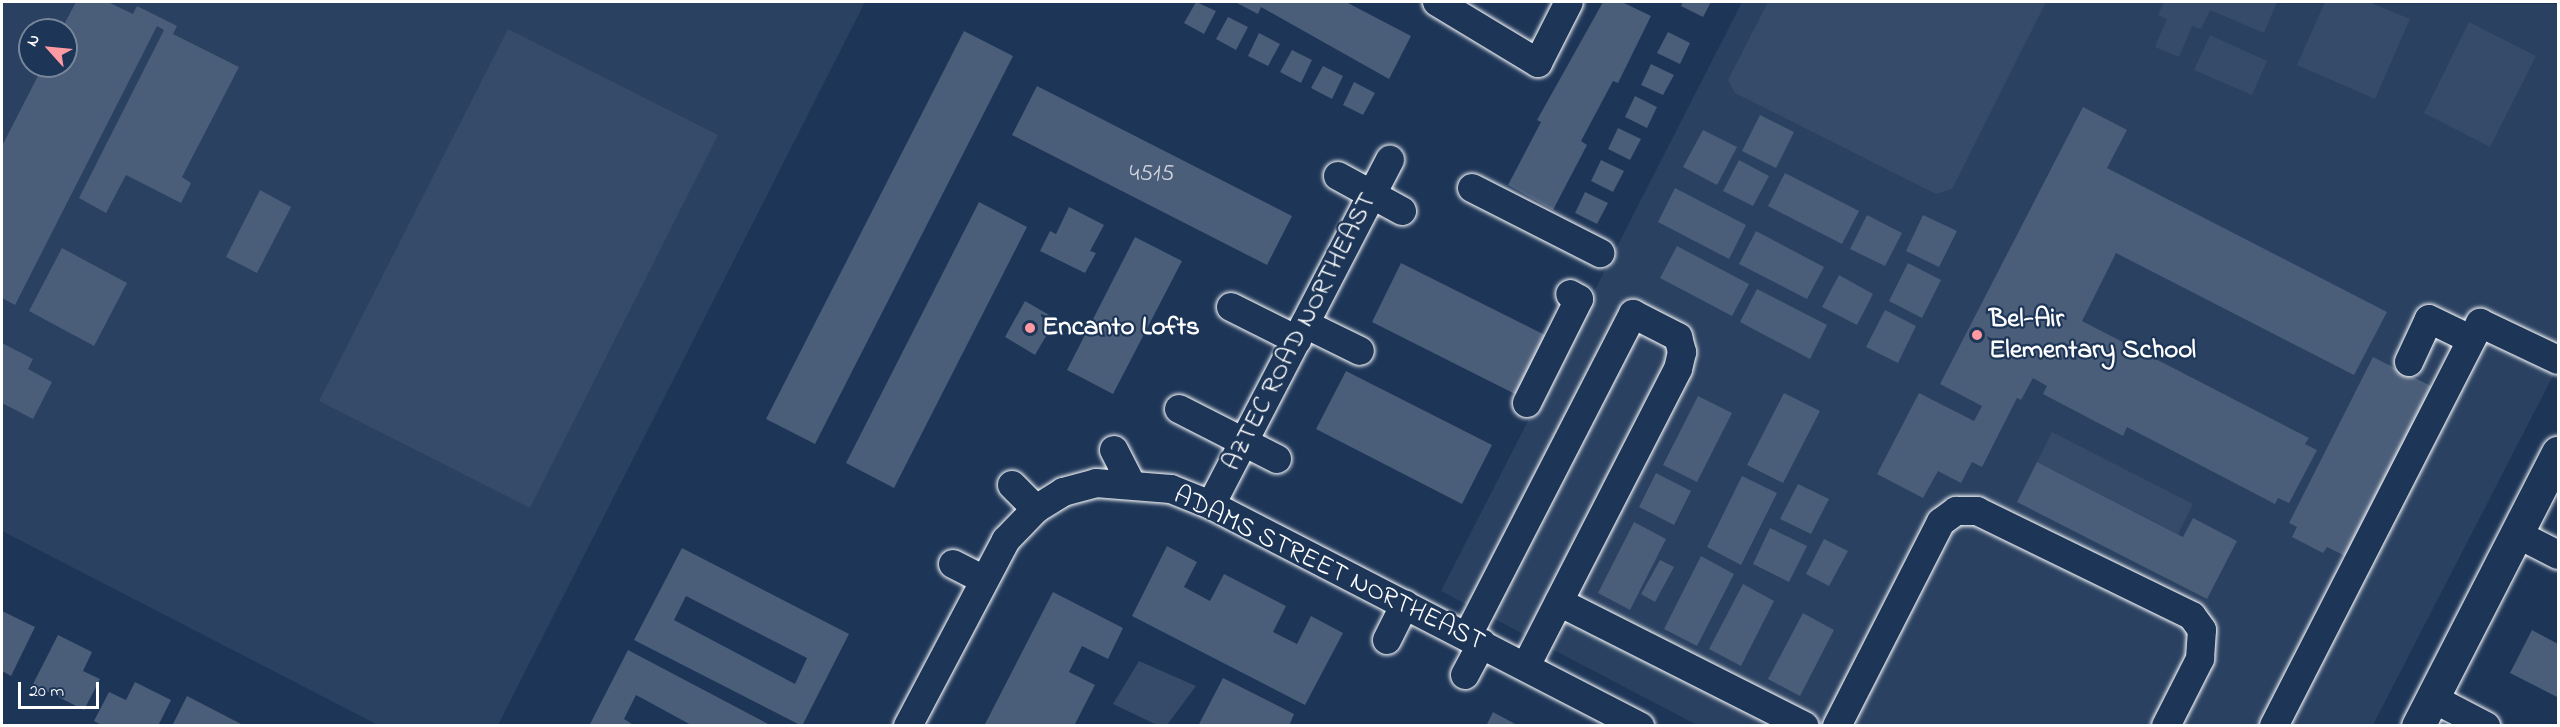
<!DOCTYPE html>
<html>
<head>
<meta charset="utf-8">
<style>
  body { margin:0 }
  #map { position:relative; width:2560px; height:727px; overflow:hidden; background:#1d3557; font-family:"Indie Flower",sans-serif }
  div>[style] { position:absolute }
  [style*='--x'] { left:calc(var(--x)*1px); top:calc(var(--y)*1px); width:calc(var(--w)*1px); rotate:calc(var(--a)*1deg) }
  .built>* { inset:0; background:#2a4161 }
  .green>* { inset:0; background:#364b69 }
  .building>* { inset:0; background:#4a5d79 }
  .roads { filter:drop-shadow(0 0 2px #fff) drop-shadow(0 0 2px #fff) }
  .minor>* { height:28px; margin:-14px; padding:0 14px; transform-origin:14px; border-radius:14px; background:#1d3557 }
  .major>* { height:33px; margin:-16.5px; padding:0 16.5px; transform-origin:16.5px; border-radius:16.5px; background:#1d3557 }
  .dots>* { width:16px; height:16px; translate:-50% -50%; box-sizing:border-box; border:3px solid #1d3557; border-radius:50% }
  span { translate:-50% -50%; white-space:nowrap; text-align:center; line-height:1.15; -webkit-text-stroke:4.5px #1d3557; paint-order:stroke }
  .number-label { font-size:24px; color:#d2d6de }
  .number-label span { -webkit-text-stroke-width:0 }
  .poi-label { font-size:27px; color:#fff; font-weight:700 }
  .left { translate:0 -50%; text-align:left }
  .street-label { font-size:27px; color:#fff }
  .frame { position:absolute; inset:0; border:3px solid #fff; pointer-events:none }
  .north { position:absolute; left:18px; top:18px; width:60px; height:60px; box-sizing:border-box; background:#1d3557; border:2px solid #77869a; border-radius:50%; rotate:297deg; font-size:16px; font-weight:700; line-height:24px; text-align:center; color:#fff }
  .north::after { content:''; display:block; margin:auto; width:21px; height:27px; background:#ff9aa2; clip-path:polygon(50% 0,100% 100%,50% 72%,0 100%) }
  .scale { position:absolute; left:18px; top:682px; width:81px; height:27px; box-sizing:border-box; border:3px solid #fff; border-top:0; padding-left:8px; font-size:18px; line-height:21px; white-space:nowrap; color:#fff; -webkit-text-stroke:4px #1d3557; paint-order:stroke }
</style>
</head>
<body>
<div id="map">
  <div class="built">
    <div style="clip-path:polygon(evenodd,2px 2px,865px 2px,498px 725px,378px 725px,2px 531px,2px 2px,30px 30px,66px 30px,66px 66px,30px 66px,30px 30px)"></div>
    <div style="clip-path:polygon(1742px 2px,2558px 4px,2558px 366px,2373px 725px,1697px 725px,1441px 591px)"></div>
  </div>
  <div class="green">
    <div style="clip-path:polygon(1768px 2px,2046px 2px,1952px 189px,1936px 194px,1735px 93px,1728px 80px)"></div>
    <div style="clip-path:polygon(2164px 2px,2277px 2px,2264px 33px,2210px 10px,2201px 29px,2192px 26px,2179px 57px,2155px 47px,2167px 19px,2158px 15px)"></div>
    <div style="clip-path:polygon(2325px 2px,2369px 2px,2410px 19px,2375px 99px,2297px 65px)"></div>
    <div style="clip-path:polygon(2469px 22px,2536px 56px,2490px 147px,2424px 113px)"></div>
    <div style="clip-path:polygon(508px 29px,718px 135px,530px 508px,319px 401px)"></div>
    <div style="clip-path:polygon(2210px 35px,2267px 61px,2252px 95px,2194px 70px)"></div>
    <div style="clip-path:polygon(2052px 432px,2193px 504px,2178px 534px,2037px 462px)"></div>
    <div style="clip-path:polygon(1139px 661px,1196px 686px,1167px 725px,1157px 725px,1113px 704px)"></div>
  </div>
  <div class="building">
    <div style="clip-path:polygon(76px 2px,108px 2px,133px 14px,137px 6px,177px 26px,173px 34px,239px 67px,182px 177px,191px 183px,181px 203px,126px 175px,106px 213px,79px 198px,164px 30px,157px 26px,15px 305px,2px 298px,2px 146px,43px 66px,66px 66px,66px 30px,61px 30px)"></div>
    <div style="clip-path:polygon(1196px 2px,1216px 11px,1204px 34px,1184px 23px)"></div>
    <div style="clip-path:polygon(1235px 2px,1346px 2px,1411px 36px,1389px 79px,1261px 7px,1258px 14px)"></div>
    <div style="clip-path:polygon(1603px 2px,1622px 2px,1651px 16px,1618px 83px,1613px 81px,1581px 141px,1587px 145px,1553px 210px,1508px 185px,1541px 122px,1537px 120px)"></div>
    <div style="clip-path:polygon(1683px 2px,1711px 2px,1703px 17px,1681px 6px)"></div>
    <div style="clip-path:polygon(1228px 17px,1248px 27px,1236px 50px,1216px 39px)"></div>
    <div style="clip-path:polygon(964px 31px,1013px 56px,815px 444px,766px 419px)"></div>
    <div style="clip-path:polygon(1668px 32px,1690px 43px,1680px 64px,1657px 53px)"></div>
    <div style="clip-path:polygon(1259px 33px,1280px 44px,1268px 66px,1248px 56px)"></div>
    <div style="clip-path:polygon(1292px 50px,1312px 60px,1301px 83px,1280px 72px)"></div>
    <div style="clip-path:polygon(1651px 64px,1674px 75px,1663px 95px,1641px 85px)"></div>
    <div style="clip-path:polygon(1323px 66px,1343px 76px,1332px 99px,1311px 88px)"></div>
    <div style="clip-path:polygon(1354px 82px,1375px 93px,1363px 115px,1343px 105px)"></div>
    <div style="clip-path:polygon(1037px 86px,1292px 216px,1267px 265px,1012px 135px)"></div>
    <div style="clip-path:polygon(1635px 96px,1657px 107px,1647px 128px,1625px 117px)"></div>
    <div style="clip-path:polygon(2083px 107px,2127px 130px,2107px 168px,2387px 312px,2354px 375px,2116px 253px,2082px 321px,2309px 438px,2305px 444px,2317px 450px,2289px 503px,2278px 498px,2275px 504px,2127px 427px,2123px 436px,2043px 394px,2047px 386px,2033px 378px,2021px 400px,2017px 398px,1982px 467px,1972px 462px,1961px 483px,1938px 471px,1923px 498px,1877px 474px,1919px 393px,1974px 421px,1982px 406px,1940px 384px)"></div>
    <div style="clip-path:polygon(1760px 115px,1794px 132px,1776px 168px,1742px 151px)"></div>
    <div style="clip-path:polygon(1618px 128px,1641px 139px,1630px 160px,1608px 149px)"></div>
    <div style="clip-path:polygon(1703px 130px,1737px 147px,1717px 185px,1683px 167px)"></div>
    <div style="clip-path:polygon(1601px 160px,1624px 171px,1613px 192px,1591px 181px)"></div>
    <div style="clip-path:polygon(1739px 160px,1769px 176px,1753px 206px,1723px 191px)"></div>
    <div style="clip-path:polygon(1785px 173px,1859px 211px,1842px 244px,1768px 206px)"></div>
    <div style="clip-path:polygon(1675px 188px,1746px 225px,1729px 259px,1658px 222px)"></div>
    <div style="clip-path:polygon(260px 190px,291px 207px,257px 273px,226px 257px)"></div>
    <div style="clip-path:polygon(1585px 192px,1608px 203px,1597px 224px,1575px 213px)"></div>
    <div style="clip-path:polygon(979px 202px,1027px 227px,894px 488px,846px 463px)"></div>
    <div style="clip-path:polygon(1069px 207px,1104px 225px,1090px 251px,1096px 253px,1085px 273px,1040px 251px,1050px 231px,1056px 234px)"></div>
    <div style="clip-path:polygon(1867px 215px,1902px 233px,1885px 266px,1850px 249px)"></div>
    <div style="clip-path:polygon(1923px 215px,1957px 231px,1939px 267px,1906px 251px)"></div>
    <div style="clip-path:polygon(1756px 231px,1824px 267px,1807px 299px,1739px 264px)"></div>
    <div style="clip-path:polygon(1135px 237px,1182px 261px,1113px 394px,1067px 370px)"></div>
    <div style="clip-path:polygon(1677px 246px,1749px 284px,1732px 316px,1660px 278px)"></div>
    <div style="clip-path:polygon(62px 248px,127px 283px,94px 346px,29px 311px)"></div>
    <div style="clip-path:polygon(1401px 263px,1549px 337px,1519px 396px,1372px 322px)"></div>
    <div style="clip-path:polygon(1908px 263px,1941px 280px,1922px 318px,1889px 301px)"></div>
    <div style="clip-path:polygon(1839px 275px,1873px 294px,1857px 325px,1822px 307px)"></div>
    <div style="clip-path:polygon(1757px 289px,1827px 325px,1810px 359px,1740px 322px)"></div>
    <div style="clip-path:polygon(1025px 301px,1056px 319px,1035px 355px,1005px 337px)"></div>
    <div style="clip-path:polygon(1885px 310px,1916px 326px,1898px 363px,1866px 347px)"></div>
    <div style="clip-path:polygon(2px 343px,33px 359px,28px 369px,52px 382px,33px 419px,2px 403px)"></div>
    <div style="clip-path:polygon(2373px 357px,2433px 387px,2347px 557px,2327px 547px,2323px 553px,2292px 537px,2297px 527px,2289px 523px)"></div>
    <div style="clip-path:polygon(1346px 371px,1492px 445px,1462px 504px,1316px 429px)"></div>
    <div style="clip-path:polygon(1784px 393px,1820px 411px,1783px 483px,1747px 465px)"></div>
    <div style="clip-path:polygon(1698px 396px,1732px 413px,1697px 482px,1663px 465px)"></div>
    <div style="clip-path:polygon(2037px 462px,2183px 537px,2193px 518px,2237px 541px,2207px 599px,2017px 502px)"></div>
    <div style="clip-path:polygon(1656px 473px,1691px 491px,1674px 525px,1639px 507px)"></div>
    <div style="clip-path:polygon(1742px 476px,1777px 493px,1741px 565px,1707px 547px)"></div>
    <div style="clip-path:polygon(1798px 484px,1829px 499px,1811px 534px,1780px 519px)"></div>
    <div style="clip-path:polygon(1634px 522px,1666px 539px,1630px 610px,1598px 593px)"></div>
    <div style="clip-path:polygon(1770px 528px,1807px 546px,1789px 582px,1753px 564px)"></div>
    <div style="clip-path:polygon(1824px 539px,1848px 551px,1829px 586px,1806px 574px)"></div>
    <div style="clip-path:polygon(1167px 546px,1197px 562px,1184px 587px,1210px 601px,1224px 574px,1286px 606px,1273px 632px,1297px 644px,1311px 616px,1343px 633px,1305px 705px,1132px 616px)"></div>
    <div style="clip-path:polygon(evenodd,682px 548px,849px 634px,802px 726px,634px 640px,682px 548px,686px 596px,807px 658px,795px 684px,674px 620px,686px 596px)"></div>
    <div style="clip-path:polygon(1701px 556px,1734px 574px,1697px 646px,1664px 629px)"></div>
    <div style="clip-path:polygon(1660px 560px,1674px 567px,1655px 602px,1641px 594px)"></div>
    <div style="clip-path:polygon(1743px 584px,1774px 601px,1741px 666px,1709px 649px)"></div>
    <div style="clip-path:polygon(1053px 592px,1123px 628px,1108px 659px,1082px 646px,1069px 672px,1095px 685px,1074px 726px,984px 726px)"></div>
    <div style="clip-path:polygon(2px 611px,35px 627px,11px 676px,2px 671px)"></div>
    <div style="clip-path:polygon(1803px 613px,1834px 630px,1800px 696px,1768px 679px)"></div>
    <div style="clip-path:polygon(2532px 630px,2558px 644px,2557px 697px,2510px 673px)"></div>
    <div style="clip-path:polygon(58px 635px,92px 652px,83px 671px,100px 679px,84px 710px,33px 684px)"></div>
    <div style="clip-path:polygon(628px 650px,772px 726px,693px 726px,636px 695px,624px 719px,635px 726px,589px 726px)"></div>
    <div style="clip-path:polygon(1223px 678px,1294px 714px,1289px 726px,1198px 726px)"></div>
    <div style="clip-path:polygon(135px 682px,171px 700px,158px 726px,103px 726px,94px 721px,109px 692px,126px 700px)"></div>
    <div style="clip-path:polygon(187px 696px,245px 726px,172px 726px)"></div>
    <div style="clip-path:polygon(1493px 712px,1519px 726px,1486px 726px)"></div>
  </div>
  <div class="roads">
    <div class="minor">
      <div style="--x:1437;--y:2;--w:118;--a:31.1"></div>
      <div style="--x:1538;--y:63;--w:68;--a:-63.1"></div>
      <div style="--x:1338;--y:176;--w:73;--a:28.7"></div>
      <div style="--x:1472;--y:188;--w:144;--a:26.9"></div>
      <div style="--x:1231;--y:307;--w:74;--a:26.6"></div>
      <div style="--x:1305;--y:324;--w:61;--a:26.1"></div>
      <div style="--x:2409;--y:362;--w:47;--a:-65.1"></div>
      <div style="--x:2429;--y:319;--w:46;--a:26"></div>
      <div style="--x:1527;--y:403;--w:116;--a:-63.4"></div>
      <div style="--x:1579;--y:299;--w:10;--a:-151"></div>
      <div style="--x:1179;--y:409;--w:110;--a:27"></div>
      <div style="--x:1114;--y:450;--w:38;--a:63"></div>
      <div style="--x:1012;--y:485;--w:34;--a:45"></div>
      <div style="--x:1211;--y:505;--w:389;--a:-62.6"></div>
      <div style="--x:2517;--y:534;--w:46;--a:27.1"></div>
      <div style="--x:953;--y:564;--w:34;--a:27"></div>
      <div style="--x:1559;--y:602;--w:275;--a:26.8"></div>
      <div style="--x:1468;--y:635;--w:361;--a:-62.8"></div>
      <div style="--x:1633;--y:314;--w:51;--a:27.1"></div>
      <div style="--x:1678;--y:337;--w:16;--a:75"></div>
      <div style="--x:1682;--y:352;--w:17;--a:103"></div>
      <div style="--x:1678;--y:369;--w:334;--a:117.1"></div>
      <div style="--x:1387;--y:640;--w:40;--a:-63.4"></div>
      <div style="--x:1465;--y:675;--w:36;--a:-62"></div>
      <div style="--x:2432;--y:698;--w:61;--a:27.4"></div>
      <div style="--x:908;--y:726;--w:210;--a:-62.2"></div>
      <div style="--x:1006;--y:540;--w:43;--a:-45.9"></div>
      <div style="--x:1036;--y:509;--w:32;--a:-32"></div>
      <div style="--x:1063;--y:492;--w:34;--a:-15"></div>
      <div style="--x:1096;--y:483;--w:75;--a:4.6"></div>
      <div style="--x:1171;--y:489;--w:43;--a:21.8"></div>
      <div style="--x:1211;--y:505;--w:483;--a:27.3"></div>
      <div style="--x:1837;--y:726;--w:229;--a:-63"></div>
      <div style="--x:1941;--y:522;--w:19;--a:-36"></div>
      <div style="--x:1956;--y:511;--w:21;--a:0"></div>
      <div style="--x:1977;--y:511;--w:239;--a:26"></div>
      <div style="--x:2192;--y:616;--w:17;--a:54"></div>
      <div style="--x:2202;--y:630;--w:29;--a:94"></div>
      <div style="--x:2200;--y:659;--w:75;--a:116.9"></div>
      <div style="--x:2274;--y:726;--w:453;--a:-62.9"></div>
      <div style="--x:2480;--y:323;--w:86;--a:25.4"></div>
    </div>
    <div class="major">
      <div style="--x:2418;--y:726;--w:307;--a:-62.9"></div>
    </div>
  </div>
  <div class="dots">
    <div style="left:1030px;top:328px;background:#ff9aa2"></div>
    <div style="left:1977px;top:335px;background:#ff9aa2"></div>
  </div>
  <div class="number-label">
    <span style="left:1152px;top:175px">4515</span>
  </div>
  <div class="poi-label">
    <span class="left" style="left:1989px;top:335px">Bel-Air<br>Elementary School</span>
    <span class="left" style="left:1042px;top:328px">Encanto Lofts</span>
  </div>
  <div class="street-label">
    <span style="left:1300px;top:332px;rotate:-63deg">AZTEC ROAD NORTHEAST</span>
    <span style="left:1329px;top:569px;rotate:26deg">ADAMS STREET NORTHEAST</span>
  </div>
  <div class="frame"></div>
  <div class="north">N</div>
  <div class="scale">20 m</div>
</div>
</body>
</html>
